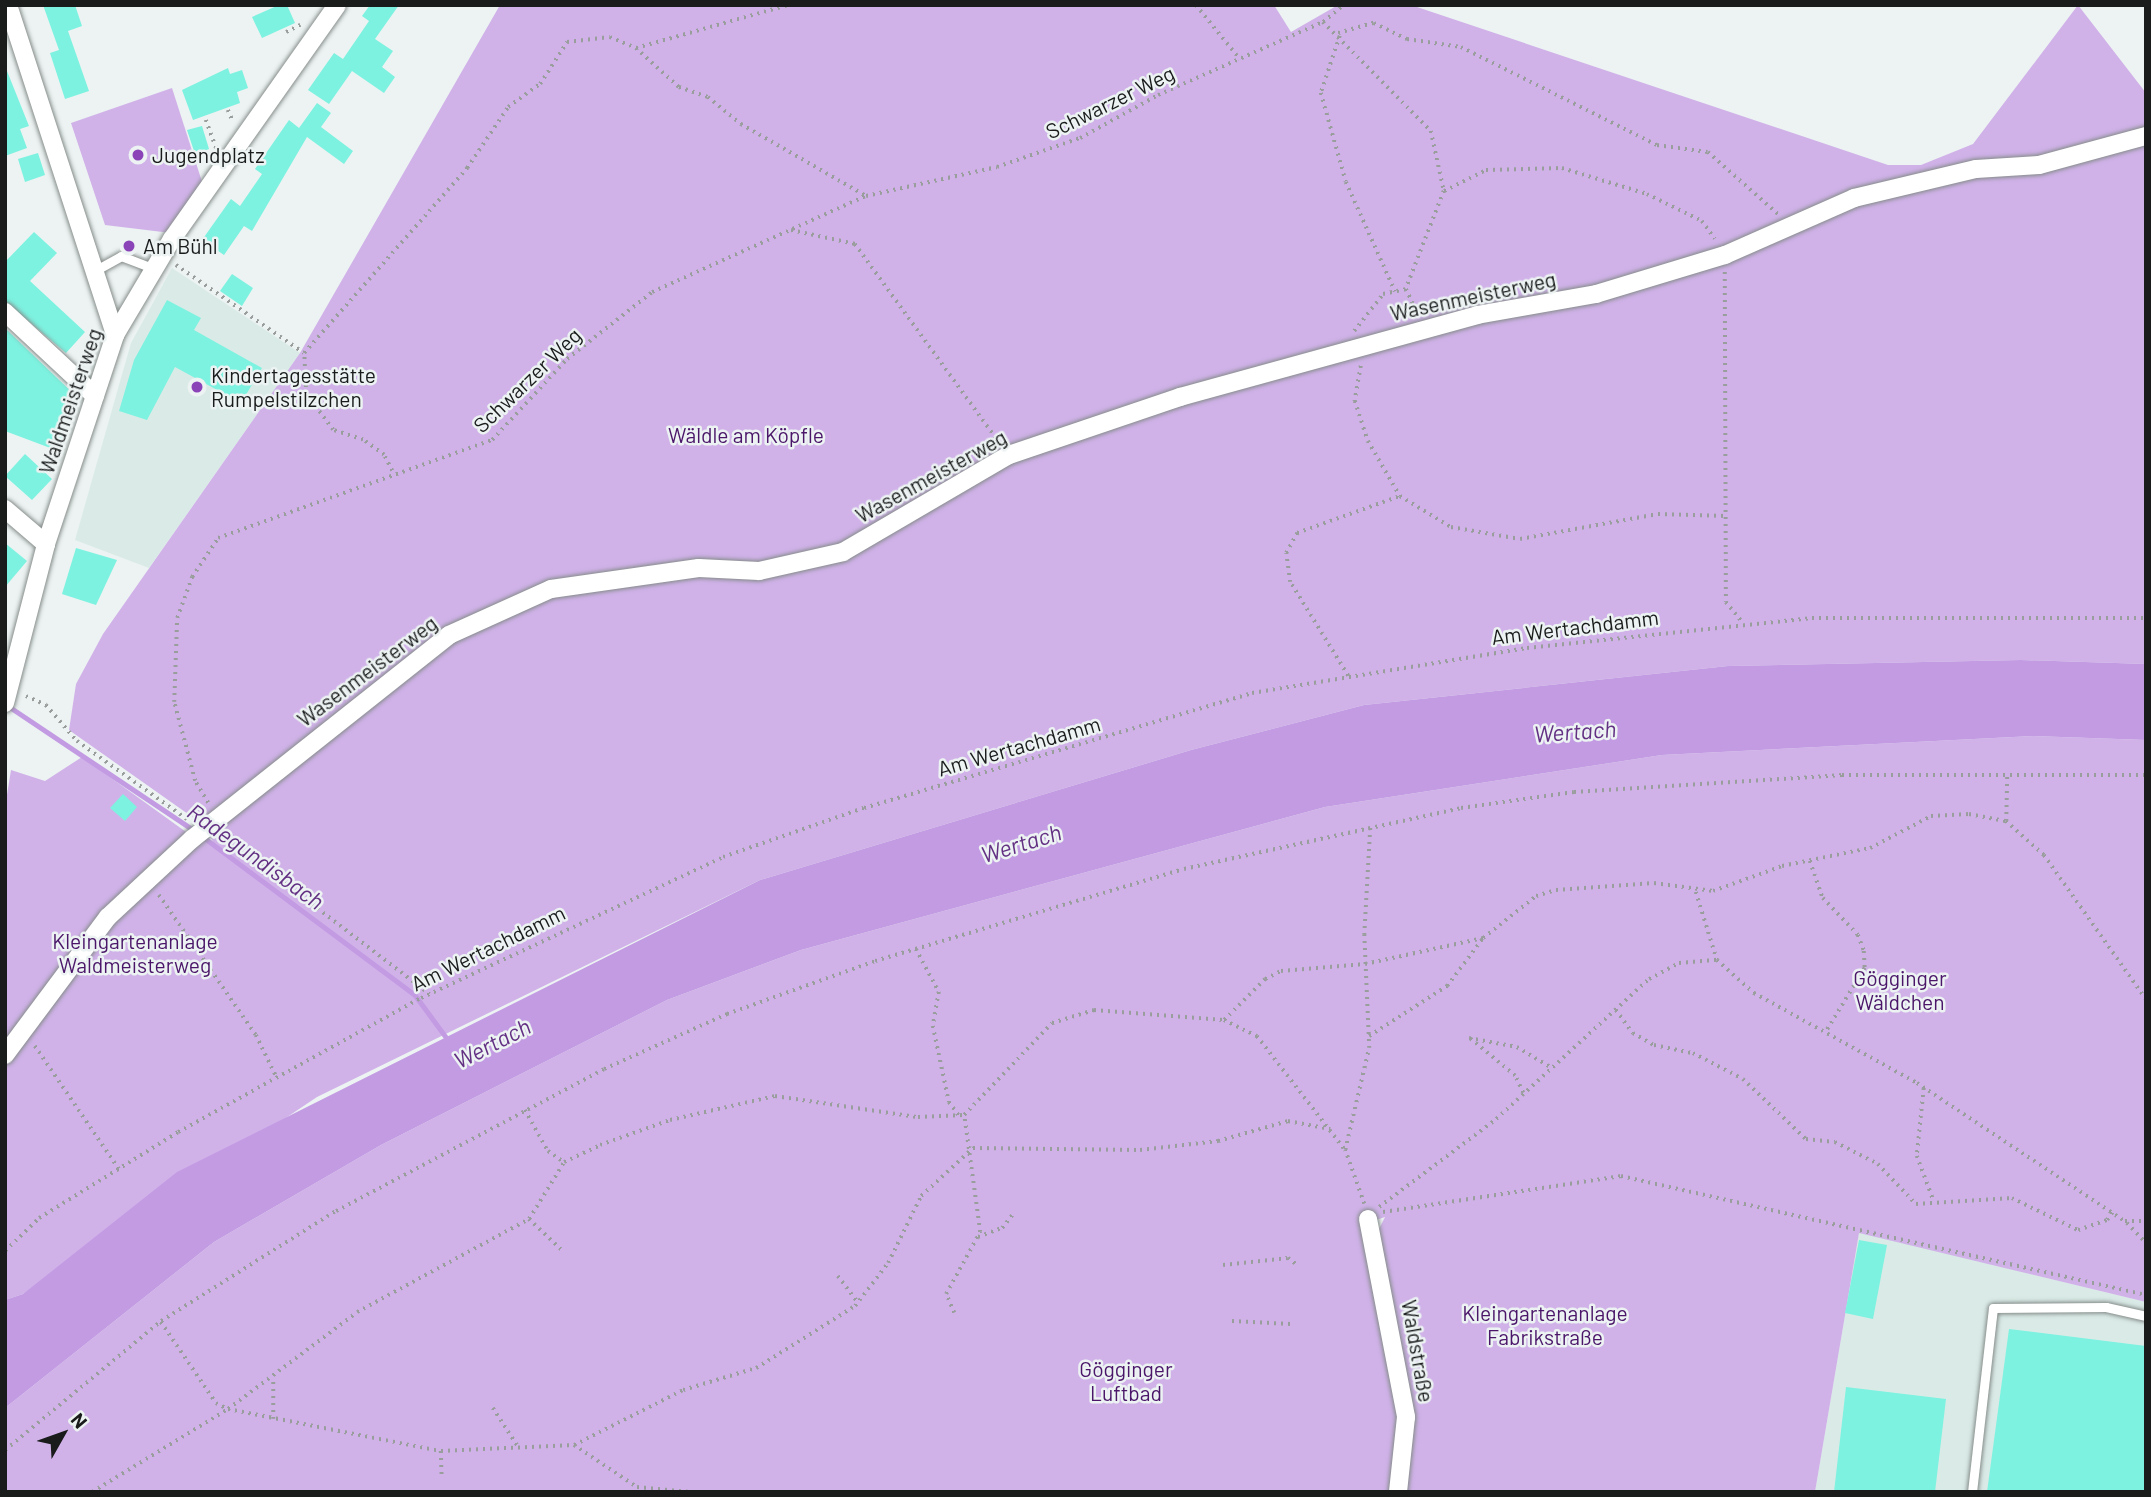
<!DOCTYPE html>
<html>
<head>
<meta charset="utf-8">
<style>
  body { margin:0 }
  #map { position:relative; width:2151px; height:1497px; overflow:hidden; background:#ecf3f2; font-family:Barlow,sans-serif }
  div>[style] { position:absolute }
  [style*='--x'] { left:calc(var(--x)*1px); top:calc(var(--y)*1px); width:calc(var(--w)*1px); rotate:calc(var(--a)*1deg) }
  .built>* { inset:0; background:#daebe7 }
  .green>* { inset:0; background:#d0b2e9 }
  .water>* { inset:0; background:#c39be3 }
  .stream>* { height:5px; margin:-2.5px; padding:0 2.5px; transform-origin:2.5px; border-radius:2.5px; background:#c39be3 }
  .building>* { inset:0; background:#7df2e0 }
  .path>* { height:3.5px; margin-top:-1.75px; transform-origin:0; background:repeating-linear-gradient(90deg,#999e9d 0 2px,transparent 0 7px) }
  .roads { filter:drop-shadow(0 0 2px #868d8b) drop-shadow(0 0 2px #868d8b) }
  .lane>* { height:9px; margin:-4.5px; padding:0 4.5px; transform-origin:4.5px; border-radius:4.5px; background:#fff }
  .street>* { height:18px; margin:-9px; padding:0 9px; transform-origin:9px; border-radius:9px; background:#fff }
  .dots>* { width:19px; height:19px; translate:-50% -50%; box-sizing:border-box; border:4px solid #ecf3f2; border-radius:50% }
  span { translate:-50% -50%; white-space:nowrap; text-align:center; line-height:1.15; -webkit-text-stroke:5px #ecf3f2; paint-order:stroke }
  .street-label { font-size:21px; color:#1a1c1c }
  .poi-label { font-size:21px; color:#1a1c1c }
  .left { translate:0 -50%; text-align:left }
  .park-label { font-size:21px; color:#4b166a }
  .water-label { font-size:23px; color:#633084; font-style:italic }
  .frame { position:absolute; inset:0; border:7px solid #1a1c1c; pointer-events:none }
  .north { position:absolute; left:28px; top:1399px; width:70px; height:70px; -webkit-text-stroke:5px #ecf3f2; paint-order:stroke; rotate:50deg; font-size:19px; font-weight:700; line-height:28px; text-align:center; color:#1a1c1c }
  .north::after { content:''; display:block; margin:auto; width:24px; height:32px; background:#1a1c1c; clip-path:polygon(50% 0,100% 100%,50% 72%,0 100%) }
</style>
</head>
<body>
<div id="map">
  <div class="built">
    <div style="clip-path:polygon(172px 268px,300px 353px,149px 568px,75px 540px,131px 343px)"></div>
    <div style="clip-path:polygon(1859px 1232px,2146px 1302px,2146px 1492px,1815px 1492px)"></div>
  </div>
  <div class="green">
    <div style="clip-path:polygon(500px 5px,1274px 5px,1291px 32px,1338px 5px,1411px 5px,1888px 165px,1921px 165px,1973px 144px,2078px 5px,2146px 93px,2146px 664px,2021px 660px,1728px 666px,1364px 705px,1191px 750px,760px 880px,317px 1097px,23px 1294px,5px 1300px,5px 807px,11px 770px,45px 781px,82px 757px,193px 837px,214px 844px,205px 826px,69px 730px,76px 684px,103px 634px,300px 353px)"></div>
    <div style="clip-path:polygon(172px 88px,204px 188px,171px 233px,105px 225px,71px 123px)"></div>
    <div style="clip-path:polygon(2033px 736px,2146px 740px,2146px 1302px,1859px 1233px,1815px 1492px,1402px 1492px,1409px 1448px,1377px 1233px,1385px 1217px,1361px 1225px,1403px 1417px,1396px 1492px,5px 1492px,5px 1408px,214px 1242px,381px 1145px,667px 1000px,801px 950px,1325px 807px,1662px 755px)"></div>
  </div>
  <div class="water">
    <div style="clip-path:polygon(2021px 660px,2146px 664px,2146px 740px,2033px 736px,1662px 755px,1325px 807px,801px 950px,667px 1000px,381px 1145px,214px 1242px,5px 1408px,5px 1300px,23px 1294px,177px 1172px,760px 880px,1191px 750px,1364px 705px,1728px 666px)"></div>
  </div>
  <div class="stream">
    <div style="--x:8;--y:706;--w:225;--a:33.8"></div>
    <div style="--x:203;--y:837;--w:263;--a:36.7"></div>
    <div style="--x:414;--y:994;--w:56;--a:53.7"></div>
  </div>
  <div class="building">
    <div style="clip-path:polygon(43px 5px,75px 5px,82px 26px,68px 31px,89px 91px,65px 99px,50px 53px,59px 50px)"></div>
    <div style="clip-path:polygon(279px 5px,287px 5px,295px 23px,262px 38px,252px 17px)"></div>
    <div style="clip-path:polygon(370px 5px,399px 5px,375px 39px,393px 51px,382px 67px,395px 77px,384px 93px,352px 71px,329px 104px,308px 90px,334px 53px,343px 59px,369px 21px,362px 16px)"></div>
    <div style="clip-path:polygon(5px 66px,29px 126px,20px 129px,27px 148px,5px 156px)"></div>
    <div style="clip-path:polygon(228px 68px,230px 74px,242px 70px,248px 88px,237px 92px,240px 103px,193px 120px,182px 90px)"></div>
    <div style="clip-path:polygon(317px 103px,331px 113px,321px 127px,353px 151px,344px 164px,307px 137px,252px 231px,244px 226px,224px 255px,202px 240px,231px 199px,240px 206px,262px 174px,255px 169px,289px 120px,299px 128px)"></div>
    <div style="clip-path:polygon(202px 126px,209px 149px,195px 154px,187px 130px)"></div>
    <div style="clip-path:polygon(38px 153px,45px 175px,25px 182px,18px 159px)"></div>
    <div style="clip-path:polygon(34px 232px,57px 253px,30px 281px,85px 332px,66px 353px,5px 301px,5px 262px)"></div>
    <div style="clip-path:polygon(232px 274px,253px 288px,242px 306px,220px 291px)"></div>
    <div style="clip-path:polygon(167px 300px,201px 318px,194px 330px,262px 368px,241px 403px,175px 367px,147px 420px,119px 411px,134px 360px)"></div>
    <div style="clip-path:polygon(5px 328px,79px 399px,61px 452px,5px 431px)"></div>
    <div style="clip-path:polygon(25px 454px,52px 479px,32px 500px,5px 476px)"></div>
    <div style="clip-path:polygon(5px 543px,27px 561px,5px 587px)"></div>
    <div style="clip-path:polygon(76px 548px,117px 560px,96px 605px,62px 594px)"></div>
    <div style="clip-path:polygon(123px 794px,137px 807px,125px 821px,110px 808px)"></div>
    <div style="clip-path:polygon(1859px 1240px,1887px 1245px,1873px 1319px,1845px 1313px)"></div>
    <div style="clip-path:polygon(2009px 1329px,2146px 1346px,2146px 1492px,1987px 1492px)"></div>
    <div style="clip-path:polygon(1846px 1387px,1946px 1399px,1935px 1492px,1834px 1492px)"></div>
  </div>
  <div class="path">
    <div style="--x:1196;--y:5;--w:70;--a:50.8"></div>
    <div style="--x:1323;--y:22;--w:153;--a:45.3"></div>
    <div style="--x:1431;--y:131;--w:61;--a:77.8"></div>
    <div style="--x:1444;--y:191;--w:105;--a:111.2"></div>
    <div style="--x:1406;--y:289;--w:28;--a:64"></div>
    <div style="--x:286;--y:32;--w:16;--a:-27"></div>
    <div style="--x:1338;--y:33;--w:37;--a:-16"></div>
    <div style="--x:1374;--y:23;--w:37;--a:26"></div>
    <div style="--x:1407;--y:39;--w:55;--a:8.4"></div>
    <div style="--x:1461;--y:47;--w:219;--a:26.6"></div>
    <div style="--x:1657;--y:145;--w:51;--a:7.8"></div>
    <div style="--x:1708;--y:152;--w:94;--a:41.5"></div>
    <div style="--x:1340;--y:36;--w:60;--a:108.4"></div>
    <div style="--x:1321;--y:93;--w:92;--a:74.3"></div>
    <div style="--x:1346;--y:182;--w:120;--a:65.8"></div>
    <div style="--x:636;--y:48;--w:158;--a:-15.8"></div>
    <div style="--x:228;--y:110;--w:12;--a:66"></div>
    <div style="--x:206;--y:120;--w:30;--a:70"></div>
    <div style="--x:1444;--y:191;--w:47;--a:-26.6"></div>
    <div style="--x:1486;--y:170;--w:76;--a:-1.5"></div>
    <div style="--x:1562;--y:168;--w:89;--a:17"></div>
    <div style="--x:1647;--y:194;--w:61;--a:26.1"></div>
    <div style="--x:1702;--y:221;--w:22;--a:54"></div>
    <div style="--x:791;--y:230;--w:66;--a:12.3"></div>
    <div style="--x:855;--y:244;--w:245;--a:54"></div>
    <div style="--x:176;--y:265;--w:155;--a:34.5"></div>
    <div style="--x:1725;--y:272;--w:330;--a:89.8"></div>
    <div style="--x:1726;--y:602;--w:26;--a:51"></div>
    <div style="--x:1354;--y:331;--w:47;--a:-51.9"></div>
    <div style="--x:1383;--y:294;--w:24;--a:-12"></div>
    <div style="--x:1361;--y:366;--w:36;--a:100"></div>
    <div style="--x:1355;--y:401;--w:42;--a:72"></div>
    <div style="--x:1368;--y:441;--w:64;--a:59.8"></div>
    <div style="--x:1400;--y:496;--w:60;--a:31.3"></div>
    <div style="--x:1451;--y:527;--w:70;--a:9.9"></div>
    <div style="--x:1520;--y:539;--w:140;--a:-10.3"></div>
    <div style="--x:1658;--y:514;--w:69;--a:1.7"></div>
    <div style="--x:392;--y:471;--w:18;--a:-117"></div>
    <div style="--x:384;--y:455;--w:26;--a:-144"></div>
    <div style="--x:363;--y:440;--w:32;--a:-162"></div>
    <div style="--x:333;--y:430;--w:45;--a:-126.9"></div>
    <div style="--x:306;--y:394;--w:41;--a:-92.8"></div>
    <div style="--x:304;--y:353;--w:247;--a:-48.6"></div>
    <div style="--x:467;--y:168;--w:73;--a:-56.1"></div>
    <div style="--x:508;--y:107;--w:39;--a:-36"></div>
    <div style="--x:540;--y:84;--w:50;--a:-57.3"></div>
    <div style="--x:567;--y:42;--w:43;--a:-6.6"></div>
    <div style="--x:610;--y:37;--w:28;--a:23"></div>
    <div style="--x:636;--y:48;--w:58;--a:42.2"></div>
    <div style="--x:679;--y:87;--w:31;--a:19"></div>
    <div style="--x:708;--y:97;--w:43;--a:39.3"></div>
    <div style="--x:741;--y:124;--w:144;--a:29.9"></div>
    <div style="--x:1348;--y:676;--w:110;--a:-121.7"></div>
    <div style="--x:1290;--y:582;--w:29;--a:-98"></div>
    <div style="--x:1286;--y:553;--w:23;--a:-61"></div>
    <div style="--x:1297;--y:533;--w:109;--a:-19.8"></div>
    <div style="--x:26;--y:696;--w:22;--a:24"></div>
    <div style="--x:46;--y:705;--w:48;--a:49.3"></div>
    <div style="--x:77;--y:741;--w:136;--a:35.4"></div>
    <div style="--x:208;--y:803;--w:26;--a:-121"></div>
    <div style="--x:195;--y:781;--w:82;--a:-104.9"></div>
    <div style="--x:174;--y:702;--w:84;--a:-88"></div>
    <div style="--x:177;--y:618;--w:44;--a:-69.9"></div>
    <div style="--x:192;--y:577;--w:47;--a:-56.3"></div>
    <div style="--x:218;--y:538;--w:291;--a:-19.7"></div>
    <div style="--x:492;--y:440;--w:110;--a:-47.2"></div>
    <div style="--x:567;--y:359;--w:108;--a:-38.2"></div>
    <div style="--x:652;--y:292;--w:235;--a:-24.2"></div>
    <div style="--x:866;--y:196;--w:134;--a:-12.5"></div>
    <div style="--x:997;--y:167;--w:88;--a:-19.3"></div>
    <div style="--x:1080;--y:138;--w:89;--a:-28.9"></div>
    <div style="--x:1158;--y:95;--w:180;--a:-23.9"></div>
    <div style="--x:1323;--y:22;--w:26;--a:-40"></div>
    <div style="--x:2006;--y:821;--w:47;--a:-88.8"></div>
    <div style="--x:223;--y:836;--w:260;--a:37.4"></div>
    <div style="--x:1810;--y:861;--w:39;--a:71"></div>
    <div style="--x:1823;--y:898;--w:51;--a:46.6"></div>
    <div style="--x:1858;--y:935;--w:17;--a:69"></div>
    <div style="--x:1864;--y:951;--w:17;--a:87"></div>
    <div style="--x:1865;--y:968;--w:75;--a:121.4"></div>
    <div style="--x:1696;--y:892;--w:71;--a:72.8"></div>
    <div style="--x:1717;--y:960;--w:50;--a:41.7"></div>
    <div style="--x:1754;--y:993;--w:186;--a:28.9"></div>
    <div style="--x:1917;--y:1083;--w:250;--a:33.6"></div>
    <div style="--x:2125;--y:1221;--w:21;--a:0"></div>
    <div style="--x:159;--y:895;--w:170;--a:55.3"></div>
    <div style="--x:256;--y:1035;--w:46;--a:64"></div>
    <div style="--x:916;--y:949;--w:49;--a:61.9"></div>
    <div style="--x:939;--y:992;--w:35;--a:100"></div>
    <div style="--x:933;--y:1026;--w:78;--a:78.1"></div>
    <div style="--x:949;--y:1102;--w:17;--a:54"></div>
    <div style="--x:1616;--y:1010;--w:29;--a:54"></div>
    <div style="--x:1633;--y:1033;--w:24;--a:30"></div>
    <div style="--x:1654;--y:1045;--w:40;--a:12"></div>
    <div style="--x:1693;--y:1053;--w:56;--a:27.5"></div>
    <div style="--x:1743;--y:1079;--w:87;--a:43.6"></div>
    <div style="--x:1806;--y:1139;--w:29;--a:6"></div>
    <div style="--x:1835;--y:1142;--w:48;--a:27.1"></div>
    <div style="--x:1878;--y:1164;--w:55;--a:46.5"></div>
    <div style="--x:1916;--y:1204;--w:96;--a:-3.6"></div>
    <div style="--x:2012;--y:1198;--w:73;--a:25.9"></div>
    <div style="--x:2078;--y:1230;--w:31;--a:-19"></div>
    <div style="--x:2107;--y:1220;--w:11;--a:-56"></div>
    <div style="--x:1224;--y:1020;--w:58;--a:-45"></div>
    <div style="--x:1265;--y:979;--w:18;--a:-27"></div>
    <div style="--x:1281;--y:971;--w:84;--a:-4.8"></div>
    <div style="--x:1365;--y:964;--w:121;--a:-12.4"></div>
    <div style="--x:1483;--y:938;--w:68;--a:-38.4"></div>
    <div style="--x:1536;--y:896;--w:21;--a:-17"></div>
    <div style="--x:1556;--y:890;--w:98;--a:-4.1"></div>
    <div style="--x:1654;--y:883;--w:60;--a:7.7"></div>
    <div style="--x:1713;--y:891;--w:73;--a:-19.9"></div>
    <div style="--x:1782;--y:866;--w:90;--a:-11.6"></div>
    <div style="--x:1870;--y:848;--w:69;--a:-27.7"></div>
    <div style="--x:1931;--y:816;--w:38;--a:-3"></div>
    <div style="--x:1969;--y:814;--w:38;--a:11"></div>
    <div style="--x:2006;--y:821;--w:51;--a:41.8"></div>
    <div style="--x:2044;--y:855;--w:176;--a:54.7"></div>
    <div style="--x:1369;--y:1036;--w:93;--a:-32.7"></div>
    <div style="--x:1447;--y:986;--w:60;--a:-53.1"></div>
    <div style="--x:35;--y:1046;--w:149;--a:55.7"></div>
    <div style="--x:1924;--y:1088;--w:68;--a:95.9"></div>
    <div style="--x:1917;--y:1156;--w:46;--a:69.6"></div>
    <div style="--x:1523;--y:1093;--w:19;--a:-115"></div>
    <div style="--x:1515;--y:1076;--w:60;--a:-140.4"></div>
    <div style="--x:1469;--y:1038;--w:49;--a:10.6"></div>
    <div style="--x:1517;--y:1047;--w:39;--a:31"></div>
    <div style="--x:525;--y:1110;--w:47;--a:60.7"></div>
    <div style="--x:548;--y:1151;--w:19;--a:35"></div>
    <div style="--x:1364;--y:1204;--w:57;--a:-109.4"></div>
    <div style="--x:1345;--y:1150;--w:105;--a:-76.8"></div>
    <div style="--x:1369;--y:1048;--w:113;--a:-92.5"></div>
    <div style="--x:1364;--y:935;--w:108;--a:-86.8"></div>
    <div style="--x:1379;--y:1207;--w:146;--a:-36.9"></div>
    <div style="--x:1496;--y:1119;--w:207;--a:-42.5"></div>
    <div style="--x:1649;--y:979;--w:34;--a:-28"></div>
    <div style="--x:1679;--y:963;--w:38;--a:-5"></div>
    <div style="--x:1383;--y:1212;--w:241;--a:-8.6"></div>
    <div style="--x:1621;--y:1176;--w:538;--a:12.77"></div>
    <div style="--x:529;--y:1219;--w:48;--a:43.3"></div>
    <div style="--x:2127;--y:1223;--w:28;--a:46"></div>
    <div style="--x:978;--y:1237;--w:26;--a:-21"></div>
    <div style="--x:1002;--y:1228;--w:18;--a:-52"></div>
    <div style="--x:5;--y:1251;--w:47;--a:-44.1"></div>
    <div style="--x:39;--y:1218;--w:163;--a:-31.7"></div>
    <div style="--x:178;--y:1132;--w:277;--a:-28.9"></div>
    <div style="--x:421;--y:998;--w:333;--a:-25"></div>
    <div style="--x:723;--y:857;--w:149;--a:-19.2"></div>
    <div style="--x:864;--y:808;--w:405;--a:-16.5"></div>
    <div style="--x:1252;--y:693;--w:279;--a:-9.3"></div>
    <div style="--x:1527;--y:648;--w:287;--a:-6"></div>
    <div style="--x:1812;--y:618;--w:334;--a:0"></div>
    <div style="--x:1223;--y:1265;--w:65;--a:-6.1"></div>
    <div style="--x:1288;--y:1258;--w:10;--a:37"></div>
    <div style="--x:838;--y:1276;--w:34;--a:53"></div>
    <div style="--x:954;--y:1313;--w:21;--a:-113"></div>
    <div style="--x:946;--y:1294;--w:71;--a:-61.3"></div>
    <div style="--x:980;--y:1232;--w:118;--a:-97.8"></div>
    <div style="--x:1232;--y:1321;--w:59;--a:2.9"></div>
    <div style="--x:161;--y:1322;--w:98;--a:55.8"></div>
    <div style="--x:216;--y:1403;--w:13;--a:27"></div>
    <div style="--x:228;--y:1409;--w:161;--a:-36.9"></div>
    <div style="--x:357;--y:1312;--w:196;--a:-28.4"></div>
    <div style="--x:529;--y:1219;--w:67;--a:-58.4"></div>
    <div style="--x:564;--y:1162;--w:40;--a:-25"></div>
    <div style="--x:600;--y:1145;--w:74;--a:-19.7"></div>
    <div style="--x:670;--y:1120;--w:108;--a:-12.9"></div>
    <div style="--x:775;--y:1096;--w:145;--a:8.4"></div>
    <div style="--x:918;--y:1117;--w:46;--a:-2.5"></div>
    <div style="--x:964;--y:1115;--w:127;--a:-46.3"></div>
    <div style="--x:1052;--y:1023;--w:44;--a:-17.2"></div>
    <div style="--x:1094;--y:1010;--w:130;--a:4.4"></div>
    <div style="--x:1224;--y:1020;--w:37;--a:26"></div>
    <div style="--x:1257;--y:1036;--w:144;--a:52.3"></div>
    <div style="--x:493;--y:1408;--w:48;--a:57"></div>
    <div style="--x:273;--y:1419;--w:38;--a:-90"></div>
    <div style="--x:574;--y:1445;--w:76;--a:33.7"></div>
    <div style="--x:637;--y:1487;--w:53;--a:5.4"></div>
    <div style="--x:5;--y:1450;--w:202;--a:-39.6"></div>
    <div style="--x:161;--y:1321;--w:207;--a:-32.2"></div>
    <div style="--x:336;--y:1211;--w:303;--a:-27.9"></div>
    <div style="--x:604;--y:1069;--w:135;--a:-24.1"></div>
    <div style="--x:727;--y:1014;--w:157;--a:-19.7"></div>
    <div style="--x:875;--y:961;--w:322;--a:-16.6"></div>
    <div style="--x:1184;--y:869;--w:284;--a:-12.4"></div>
    <div style="--x:1461;--y:808;--w:114;--a:-8.1"></div>
    <div style="--x:1574;--y:792;--w:269;--a:-3.6"></div>
    <div style="--x:1842;--y:775;--w:304;--a:0"></div>
    <div style="--x:441;--y:1451;--w:27;--a:88"></div>
    <div style="--x:92;--y:1492;--w:159;--a:-31.4"></div>
    <div style="--x:228;--y:1409;--w:217;--a:11.2"></div>
    <div style="--x:441;--y:1451;--w:133;--a:-2.6"></div>
    <div style="--x:574;--y:1445;--w:122;--a:-26.8"></div>
    <div style="--x:683;--y:1390;--w:76;--a:-16.8"></div>
    <div style="--x:756;--y:1368;--w:117;--a:-32.1"></div>
    <div style="--x:855;--y:1306;--w:54;--a:-52.5"></div>
    <div style="--x:888;--y:1263;--w:75;--a:-63.8"></div>
    <div style="--x:921;--y:1196;--w:71;--a:-42.7"></div>
    <div style="--x:973;--y:1148;--w:167;--a:0.7"></div>
    <div style="--x:1140;--y:1150;--w:79;--a:-6.6"></div>
    <div style="--x:1218;--y:1141;--w:73;--a:-15.9"></div>
    <div style="--x:1288;--y:1121;--w:43;--a:10.8"></div>
    <div style="--x:766;--y:1492;--w:23;--a:0"></div>
  </div>
  <div class="roads">
    <div class="lane">
      <div style="--x:96;--y:270;--w:29;--a:-29"></div>
      <div style="--x:121;--y:256;--w:36;--a:21"></div>
      <div style="--x:1972;--y:1492;--w:185;--a:-83.5"></div>
      <div style="--x:1993;--y:1308;--w:113;--a:-0.5"></div>
      <div style="--x:2106;--y:1307;--w:41;--a:12.7"></div>
    </div>
    <div class="street">
      <div style="--x:8;--y:5;--w:347;--a:72"></div>
      <div style="--x:5;--y:312;--w:123;--a:43"></div>
      <div style="--x:5;--y:509;--w:54;--a:40.5"></div>
      <div style="--x:5;--y:703;--w:164;--a:-75.5"></div>
      <div style="--x:46;--y:544;--w:220;--a:-71.7"></div>
      <div style="--x:115;--y:335;--w:112;--a:-59.3"></div>
      <div style="--x:172;--y:239;--w:286;--a:-54.8"></div>
      <div style="--x:5;--y:1055;--w:172;--a:-53.3"></div>
      <div style="--x:108;--y:917;--w:115;--a:-42.9"></div>
      <div style="--x:192;--y:839;--w:328;--a:-38.4"></div>
      <div style="--x:449;--y:635;--w:112;--a:-24.3"></div>
      <div style="--x:551;--y:589;--w:149;--a:-8.1"></div>
      <div style="--x:699;--y:568;--w:60;--a:2.9"></div>
      <div style="--x:759;--y:571;--w:86;--a:-12.7"></div>
      <div style="--x:843;--y:552;--w:192;--a:-30.3"></div>
      <div style="--x:1009;--y:455;--w:181;--a:-18.7"></div>
      <div style="--x:1180;--y:397;--w:308;--a:-15.4"></div>
      <div style="--x:1477;--y:315;--w:121;--a:-10"></div>
      <div style="--x:1596;--y:294;--w:135;--a:-16.8"></div>
      <div style="--x:1725;--y:255;--w:141;--a:-23.8"></div>
      <div style="--x:1854;--y:198;--w:125;--a:-13.4"></div>
      <div style="--x:1976;--y:169;--w:63;--a:-3.6"></div>
      <div style="--x:2039;--y:165;--w:111;--a:-15.2"></div>
      <div style="--x:1368;--y:1219;--w:202;--a:79.1"></div>
      <div style="--x:1406;--y:1417;--w:75;--a:96.1"></div>
    </div>
  </div>
  <div class="dots">
    <div style="left:138px;top:155px;background:#8a44b8"></div>
    <div style="left:129px;top:246px;background:#8a44b8"></div>
    <div style="left:197px;top:387px;background:#8a44b8"></div>
  </div>
  <div class="street-label">
    <span style="left:1110px;top:102px;rotate:-26deg">Schwarzer Weg</span>
    <span style="left:1473px;top:296px;rotate:-12deg">Wasenmeisterweg</span>
    <span style="left:527px;top:380px;rotate:-44deg">Schwarzer Weg</span>
    <span style="left:70px;top:401px;rotate:-71deg">Waldmeisterweg</span>
    <span style="left:931px;top:476px;rotate:-29deg">Wasenmeisterweg</span>
    <span style="left:1575px;top:627px;rotate:-7deg">Am Wertachdamm</span>
    <span style="left:367px;top:671px;rotate:-37deg">Wasenmeisterweg</span>
    <span style="left:1019px;top:746px;rotate:-16deg">Am Wertachdamm</span>
    <span style="left:488px;top:948px;rotate:-26deg">Am Wertachdamm</span>
    <span style="left:1418px;top:1351px;rotate:80deg">Waldstraße</span>
  </div>
  <div class="poi-label">
    <span class="left" style="left:152px;top:155px">Jugendplatz</span>
    <span class="left" style="left:143px;top:246px">Am Bühl</span>
    <span class="left" style="left:211px;top:387px">Kindertagesstätte<br>Rumpelstilzchen</span>
  </div>
  <div class="park-label">
    <span style="left:746px;top:435px">Wäldle am Köpfle</span>
    <span style="left:135px;top:953px">Kleingartenanlage<br>Waldmeisterweg</span>
    <span style="left:1900px;top:990px">Gögginger<br>Wäldchen</span>
    <span style="left:1545px;top:1325px">Kleingartenanlage<br>Fabrikstraße</span>
    <span style="left:1126px;top:1381px">Gögginger<br>Luftbad</span>
  </div>
  <div class="water-label">
    <span style="left:1575px;top:731px;rotate:-4deg">Wertach</span>
    <span style="left:1021px;top:843px;rotate:-17deg">Wertach</span>
    <span style="left:256px;top:856px;rotate:36deg">Radegundisbach</span>
    <span style="left:492px;top:1043px;rotate:-27deg">Wertach</span>
  </div>
  <div class="frame"></div>
  <div class="north">N</div>
</div>
</body>
</html>
